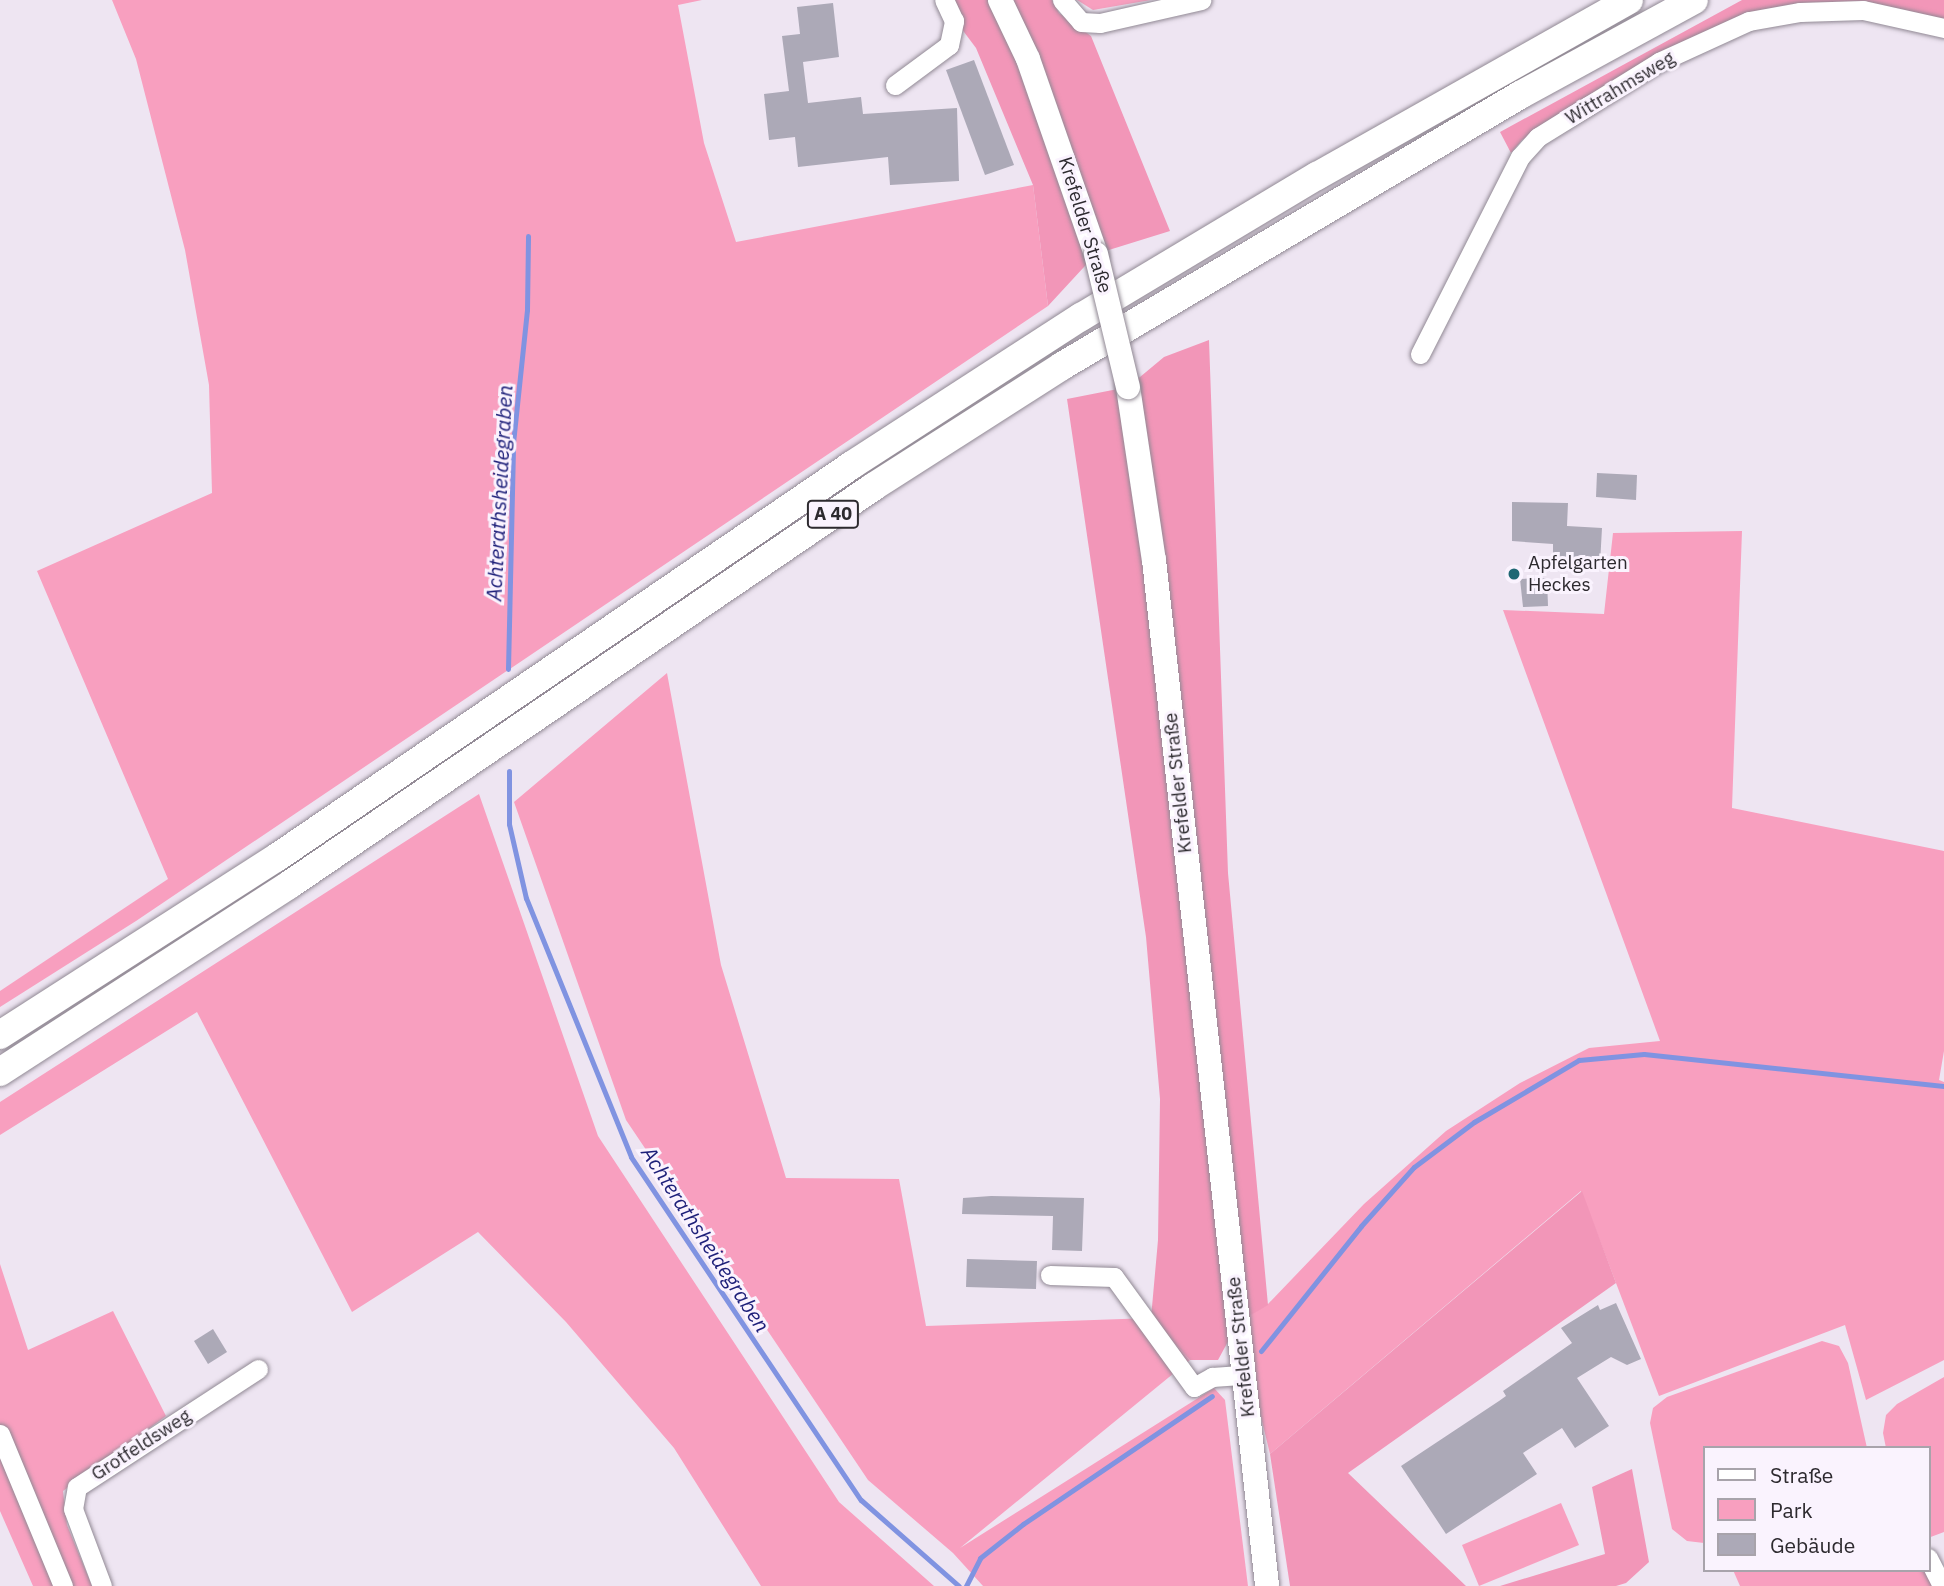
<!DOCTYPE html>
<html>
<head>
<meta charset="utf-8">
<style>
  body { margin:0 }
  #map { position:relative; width:1944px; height:1586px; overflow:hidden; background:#eee5f2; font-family:"IBM Plex Sans",sans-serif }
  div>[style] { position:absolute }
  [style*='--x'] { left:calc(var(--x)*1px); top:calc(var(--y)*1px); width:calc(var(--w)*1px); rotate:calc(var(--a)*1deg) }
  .green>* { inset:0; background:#f89fbf }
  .forest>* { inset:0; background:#f296b8 }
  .stream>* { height:5px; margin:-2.5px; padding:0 2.5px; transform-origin:2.5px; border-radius:2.5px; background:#8093e1 }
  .building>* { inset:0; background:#aca9b7 }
  .roads { filter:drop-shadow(0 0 2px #918994) drop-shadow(0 0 2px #918994) }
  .minor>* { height:19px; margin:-9.5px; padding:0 9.5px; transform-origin:9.5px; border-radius:9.5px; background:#fff }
  .major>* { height:24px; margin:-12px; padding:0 12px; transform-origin:12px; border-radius:12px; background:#fff }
  .highway>* { height:28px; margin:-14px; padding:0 14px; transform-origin:14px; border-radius:14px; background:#fff }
  .bridges { filter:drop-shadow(0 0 2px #918994) drop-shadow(0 0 2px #918994) }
  .major-bridge>* { height:24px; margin:-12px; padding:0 12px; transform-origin:12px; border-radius:12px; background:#fff }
  .dots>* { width:19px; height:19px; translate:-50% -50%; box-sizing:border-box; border:4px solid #faf3fe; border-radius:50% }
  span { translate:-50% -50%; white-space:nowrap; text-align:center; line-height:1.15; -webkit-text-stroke:6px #faf3fe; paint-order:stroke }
  .shield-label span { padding:2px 5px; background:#faf3fe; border:2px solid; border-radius:5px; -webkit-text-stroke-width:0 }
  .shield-label { font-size:18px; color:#2d2a2f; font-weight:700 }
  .street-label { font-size:19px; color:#2d2a2f }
  .poi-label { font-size:19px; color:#2d2a2f }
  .left { translate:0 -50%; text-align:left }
  .water-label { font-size:21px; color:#1d1f79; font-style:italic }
  .legend { position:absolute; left:1703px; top:1446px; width:228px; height:126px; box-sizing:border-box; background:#faf3fe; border:2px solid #a8a3ab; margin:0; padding:9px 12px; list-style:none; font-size:21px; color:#2d2a2f }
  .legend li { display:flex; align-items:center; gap:14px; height:35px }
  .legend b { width:35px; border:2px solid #a8a3ab }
</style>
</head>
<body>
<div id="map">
  <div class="green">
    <div style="clip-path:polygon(112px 0,702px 0,678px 5px,704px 143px,736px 242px,1033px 185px,1048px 306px,136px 921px,0 1007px,0 991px,168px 879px,37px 571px,212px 493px,209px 385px,185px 250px,136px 59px)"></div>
    <div style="clip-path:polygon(1077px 0,1151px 0,1093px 10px)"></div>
    <div style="clip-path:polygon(1742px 531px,1732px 808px,1944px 851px,1944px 1051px,1939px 1080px,1944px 1082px,1944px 1360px,1866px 1400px,1845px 1325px,1659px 1396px,1581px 1191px,1270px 1454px,1238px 1323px,1268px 1304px,1364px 1204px,1446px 1131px,1520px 1083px,1589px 1048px,1660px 1041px,1503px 610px,1604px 614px,1613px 533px)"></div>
    <div style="clip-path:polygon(667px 673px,721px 965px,786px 1178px,899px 1179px,926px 1326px,1151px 1318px,1190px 1360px,960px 1548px,1214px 1388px,1225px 1400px,1248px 1586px,983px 1586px,953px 1553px,868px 1480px,626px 1120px,514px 802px)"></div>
    <div style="clip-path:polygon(479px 794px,598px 1136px,839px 1502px,934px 1586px,761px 1586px,674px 1448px,566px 1322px,478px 1232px,352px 1312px,197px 1012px,0 1135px,0 1102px)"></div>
    <div style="clip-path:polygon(0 1264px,28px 1350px,113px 1311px,166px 1416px,63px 1491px,67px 1525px,92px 1586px,33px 1586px,0 1511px)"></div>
    <div style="clip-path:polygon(1822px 1341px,1839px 1346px,1848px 1363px,1867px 1448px,1704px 1448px,1704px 1543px,1687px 1541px,1672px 1529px,1650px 1423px,1653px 1408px,1667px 1397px)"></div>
    <div style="clip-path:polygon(1944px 1377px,1944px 1532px,1928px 1538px,1928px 1448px,1886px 1448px,1883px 1433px,1886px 1415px,1897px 1404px)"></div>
    <div style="clip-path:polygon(1561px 1503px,1579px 1545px,1479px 1586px,1462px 1545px)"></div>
    <div style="clip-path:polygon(1733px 1570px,1928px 1570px,1935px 1586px,1740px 1586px)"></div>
  </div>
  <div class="forest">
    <div style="clip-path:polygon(940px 0,1052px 0,1059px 13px,1091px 36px,1170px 231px,1096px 254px,1048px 306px,1033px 185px,976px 48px)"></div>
    <div style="clip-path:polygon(1742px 0,1944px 0,1944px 20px,1800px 5px,1613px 82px,1522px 140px,1511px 153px,1500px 132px)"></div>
    <div style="clip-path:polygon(1209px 340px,1228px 873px,1268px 1305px,1238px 1323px,1218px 1360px,1190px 1360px,1151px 1318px,1158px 1240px,1160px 1099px,1146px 937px,1067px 399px,1128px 387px,1164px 357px)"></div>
    <div style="clip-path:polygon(1582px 1191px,1616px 1283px,1348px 1473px,1466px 1586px,1290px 1586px,1270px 1454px)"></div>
    <div style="clip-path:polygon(1632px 1469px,1649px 1562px,1626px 1583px,1616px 1586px,1500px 1586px,1605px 1554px,1592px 1487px)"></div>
  </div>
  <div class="stream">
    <div style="--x:508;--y:669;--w:226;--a:-88.7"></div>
    <div style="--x:513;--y:443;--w:134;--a:-84"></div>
    <div style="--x:527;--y:310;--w:74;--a:-89.2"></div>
    <div style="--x:509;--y:771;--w:53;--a:90"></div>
    <div style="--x:509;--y:824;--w:76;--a:77.1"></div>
    <div style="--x:526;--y:898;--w:279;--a:67.9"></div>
    <div style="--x:631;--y:1157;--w:413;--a:56.2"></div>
    <div style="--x:861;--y:1500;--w:130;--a:41.3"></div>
    <div style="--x:1261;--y:1351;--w:160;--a:-51.3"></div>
    <div style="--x:1361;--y:1226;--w:79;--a:-48.1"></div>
    <div style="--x:1414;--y:1167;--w:75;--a:-36.9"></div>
    <div style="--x:1474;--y:1122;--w:122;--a:-30.6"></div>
    <div style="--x:1579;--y:1060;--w:65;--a:-5.3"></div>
    <div style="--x:1644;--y:1054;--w:302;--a:6.1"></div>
    <div style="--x:966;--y:1586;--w:31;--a:-63"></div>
    <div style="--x:980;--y:1558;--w:55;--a:-38.3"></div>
    <div style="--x:1023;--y:1524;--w:228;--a:-34.1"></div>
  </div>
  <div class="building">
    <div style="clip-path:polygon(833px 3px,839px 57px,803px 62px,808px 103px,861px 97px,863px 114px,957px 108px,959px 181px,890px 185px,888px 157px,798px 167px,795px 137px,769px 140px,764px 94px,789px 91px,782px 36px,800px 34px,797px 7px)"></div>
    <div style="clip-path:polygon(974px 60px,1014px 165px,985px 175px,946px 70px)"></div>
    <div style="clip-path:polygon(1597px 473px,1637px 475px,1636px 500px,1596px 497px)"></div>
    <div style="clip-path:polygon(1512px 502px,1568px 503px,1567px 526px,1602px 528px,1600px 564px,1553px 561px,1553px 544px,1512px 541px)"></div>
    <div style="clip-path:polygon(1547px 578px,1548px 606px,1523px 607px,1520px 579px)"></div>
    <div style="clip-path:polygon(991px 1196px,1084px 1198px,1082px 1251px,1052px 1250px,1053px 1216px,962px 1214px,963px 1198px)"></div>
    <div style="clip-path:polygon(967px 1259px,1037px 1261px,1036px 1289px,966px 1287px)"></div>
    <div style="clip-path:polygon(1616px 1303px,1641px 1359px,1627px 1365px,1611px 1357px,1577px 1378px,1609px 1426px,1575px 1448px,1562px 1428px,1523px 1453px,1537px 1474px,1446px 1534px,1401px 1466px,1499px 1401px,1506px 1396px,1503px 1391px,1572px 1343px,1561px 1328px,1598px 1305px,1600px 1310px)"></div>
    <div style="clip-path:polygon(213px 1329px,227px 1352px,208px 1364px,194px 1341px)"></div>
  </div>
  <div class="roads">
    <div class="minor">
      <div style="--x:1062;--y:0;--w:29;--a:49"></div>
      <div style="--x:1081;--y:22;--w:19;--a:3"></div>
      <div style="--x:1100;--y:23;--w:104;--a:-12.8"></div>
      <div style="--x:895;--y:85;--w:67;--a:-36.5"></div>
      <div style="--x:949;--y:45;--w:25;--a:-78"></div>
      <div style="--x:954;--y:21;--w:23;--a:-115"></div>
      <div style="--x:1420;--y:354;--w:221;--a:-63.1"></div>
      <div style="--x:1520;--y:157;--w:27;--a:-48"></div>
      <div style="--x:1538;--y:137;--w:59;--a:-31.8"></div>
      <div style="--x:1588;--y:106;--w:84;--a:-31.8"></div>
      <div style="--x:1659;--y:62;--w:99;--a:-24.5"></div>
      <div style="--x:1749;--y:21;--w:52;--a:-10"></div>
      <div style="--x:1800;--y:12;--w:63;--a:-1.8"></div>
      <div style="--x:1863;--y:10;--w:83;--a:12.5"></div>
      <div style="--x:1050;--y:1275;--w:64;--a:1.8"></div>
      <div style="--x:1114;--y:1277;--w:136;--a:54"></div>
      <div style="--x:1194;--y:1387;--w:21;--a:-29"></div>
      <div style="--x:1212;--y:1377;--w:32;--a:-4"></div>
      <div style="--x:0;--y:1434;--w:165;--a:67.5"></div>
      <div style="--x:1928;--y:1558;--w:31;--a:63"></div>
      <div style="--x:102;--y:1586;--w:82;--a:-110.6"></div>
      <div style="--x:73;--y:1509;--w:22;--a:-80"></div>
      <div style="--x:77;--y:1487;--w:216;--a:-33.1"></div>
    </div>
    <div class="major">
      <div style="--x:1000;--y:0;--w:65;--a:64.6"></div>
      <div style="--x:1028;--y:59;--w:207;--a:70.8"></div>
      <div style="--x:1128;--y:387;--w:175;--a:81.5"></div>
      <div style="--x:1154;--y:560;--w:1032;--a:83.71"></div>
    </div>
    <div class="highway">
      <div style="--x:0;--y:1035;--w:328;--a:-32.7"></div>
      <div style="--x:276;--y:858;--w:697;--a:-34.31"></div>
      <div style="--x:852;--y:465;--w:273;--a:-32.9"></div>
      <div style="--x:1081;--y:317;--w:275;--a:-30.9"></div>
      <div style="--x:1317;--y:176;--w:358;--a:-29.4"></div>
      <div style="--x:0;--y:1072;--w:344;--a:-32.9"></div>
      <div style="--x:289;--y:885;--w:707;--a:-34.27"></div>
      <div style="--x:873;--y:487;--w:224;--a:-32.6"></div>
      <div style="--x:1062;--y:366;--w:532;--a:-30.61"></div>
      <div style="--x:1520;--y:95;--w:198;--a:-28.6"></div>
    </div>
  </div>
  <div class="bridges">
    <div class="major-bridge">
      <div style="--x:1096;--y:254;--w:137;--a:76.5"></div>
    </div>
  </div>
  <div class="dots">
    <div style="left:1514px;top:574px;background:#1e6773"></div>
  </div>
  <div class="shield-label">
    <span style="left:833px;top:514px">A 40</span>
  </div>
  <div class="street-label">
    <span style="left:1620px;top:88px;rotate:-31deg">Wittrahmsweg</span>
    <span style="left:1085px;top:225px;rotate:73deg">Krefelder Straße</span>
    <span style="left:1178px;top:783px;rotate:-96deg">Krefelder Straße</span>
    <span style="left:1241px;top:1347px;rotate:-96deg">Krefelder Straße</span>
    <span style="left:141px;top:1445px;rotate:-33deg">Grotfeldsweg</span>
  </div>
  <div class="poi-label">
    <span class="left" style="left:1528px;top:574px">Apfelgarten<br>Heckes</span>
  </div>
  <div class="water-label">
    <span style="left:499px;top:493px;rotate:-87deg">Achterathsheidegraben</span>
    <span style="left:706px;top:1239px;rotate:57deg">Achterathsheidegraben</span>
  </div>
  <ul class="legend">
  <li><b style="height:9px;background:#fff"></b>Straße</li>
  <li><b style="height:19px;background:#f89fbf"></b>Park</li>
  <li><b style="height:19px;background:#aca9b7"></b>Gebäude</li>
  </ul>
</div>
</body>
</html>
